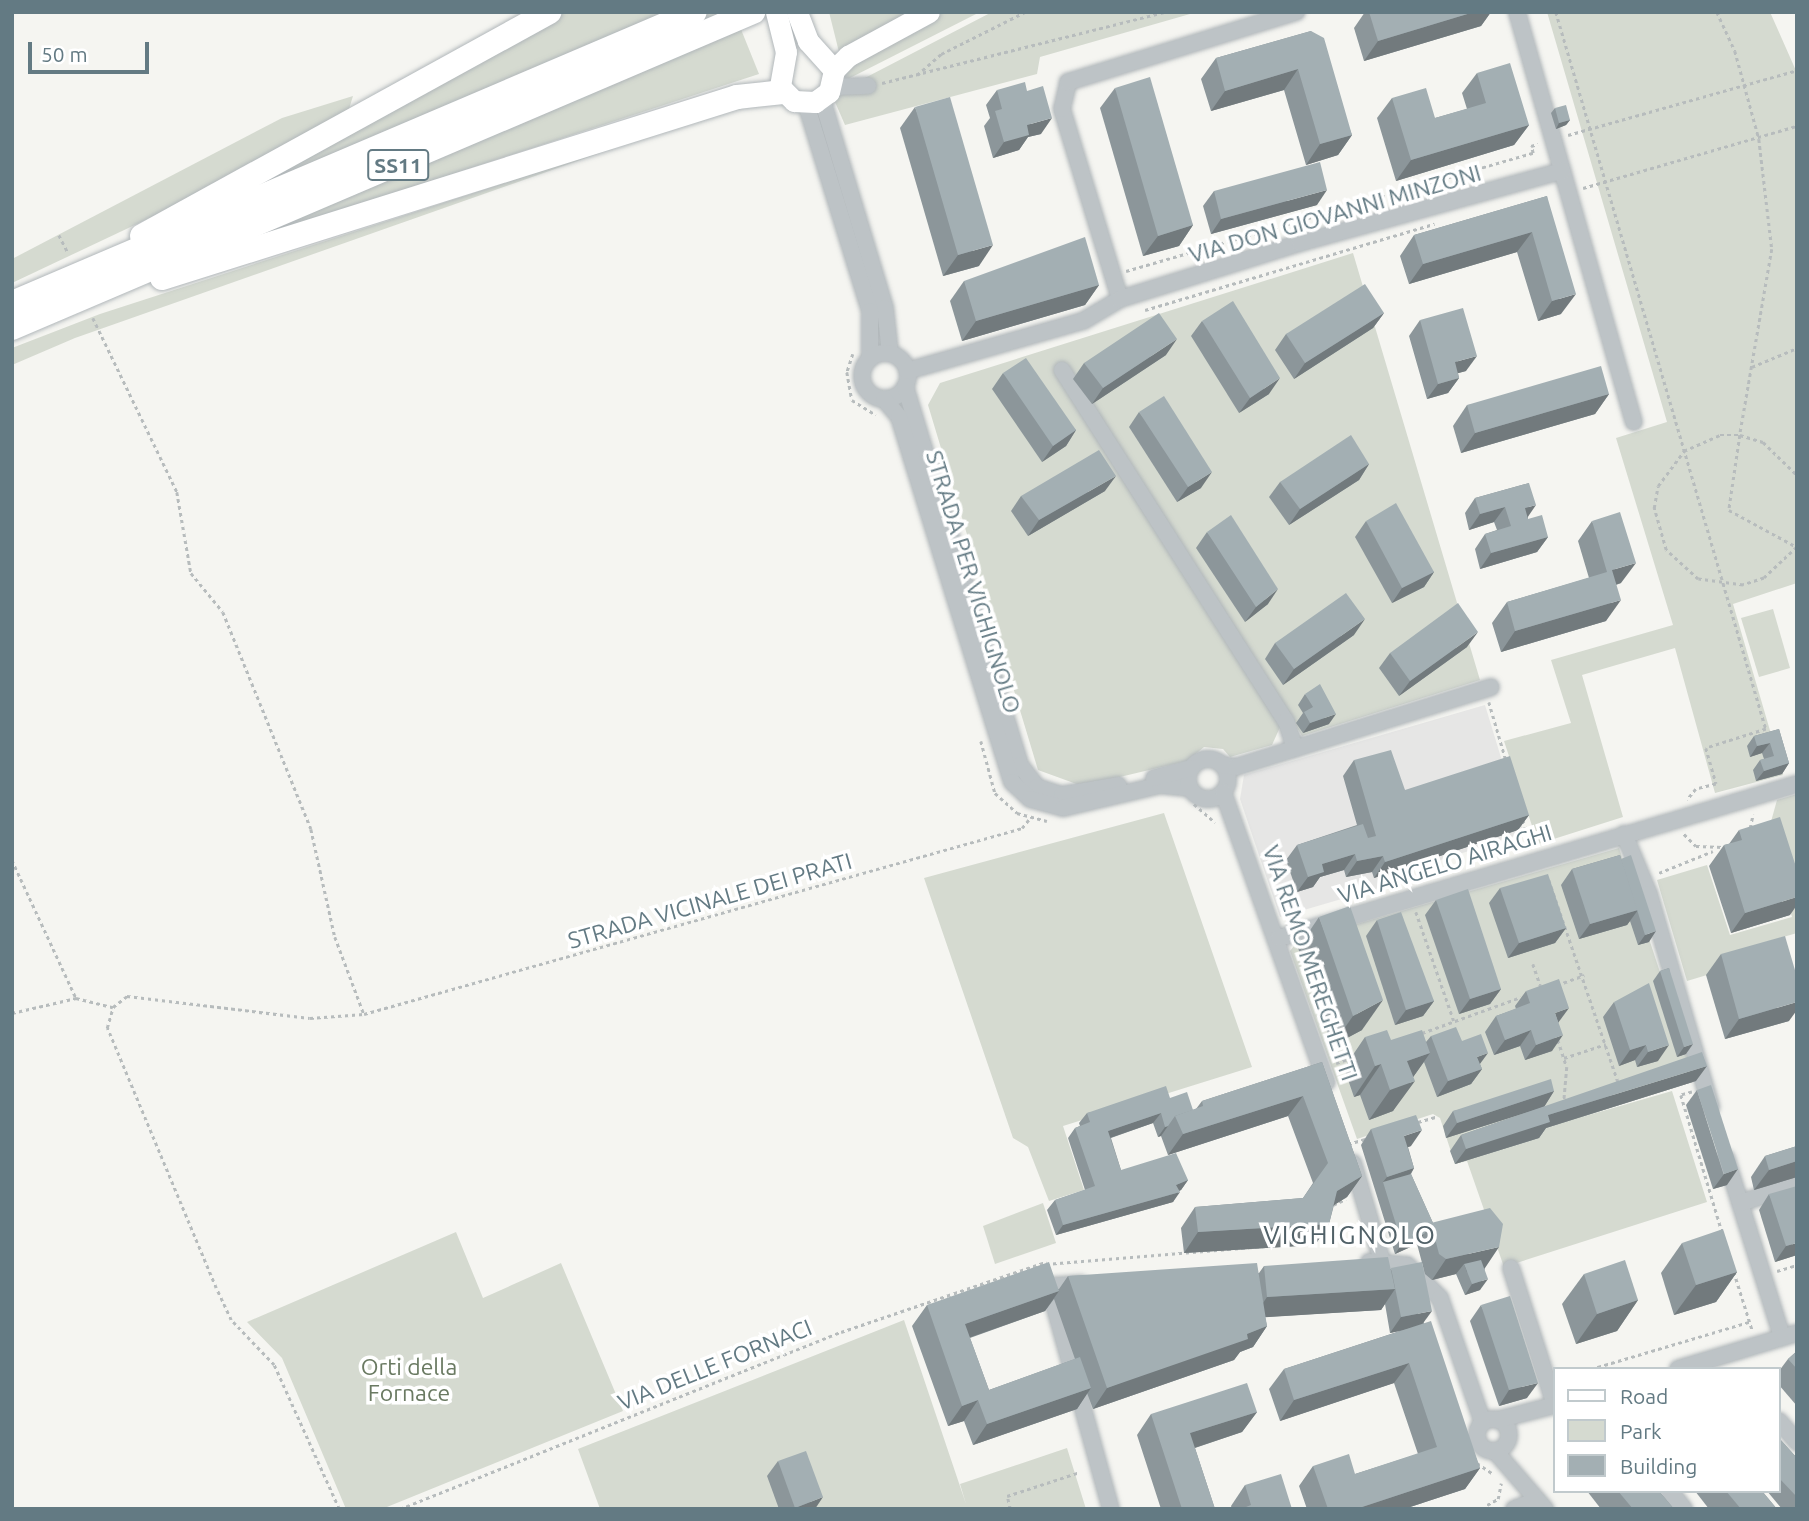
<!DOCTYPE html>
<html>
<head>
<meta charset="utf-8">
<style>
  body { margin:0 }
  #map { position:relative; width:1809px; height:1521px; overflow:hidden; background:#f5f5f1; font-family:Ubuntu,sans-serif }
  div>[style] { position:absolute }
  [style*='--x'] { left:calc(var(--x)*1px); top:calc(var(--y)*1px); width:calc(var(--w)*1px); rotate:calc(var(--a)*1deg) }
  .built>* { inset:0; background:#e6e6e5 }
  .green>* { inset:0; background:#d5dad0 }
  .path>* { height:2.5px; margin-top:-1.25px; transform-origin:0; background:repeating-linear-gradient(90deg,#b7bcbd 0 3.5px,transparent 0 7px) }
  .roads { filter:drop-shadow(0 0 2px #b1b7ba) drop-shadow(0 0 2px #b1b7ba) }
  .minor>* { height:16px; margin:-8px; padding:0 8px; transform-origin:8px; border-radius:8px; background:#bdc3c6 }
  .minor>.ring { margin:-8px; padding:0; box-sizing:content-box; background:none; border:16px solid #bdc3c6; border-radius:50% }
  .major>* { height:21px; margin:-10.5px; padding:0 10.5px; transform-origin:10.5px; border-radius:10.5px; background:#fff }
  .highway>* { height:24px; margin:-12px; padding:0 12px; transform-origin:12px; border-radius:12px; background:#fff }
  .wall>* { inset:0; background:#8c969a }
  .shaded-wall>* { inset:0; background:#727a7d }
  .building>* { inset:0; background:#a3afb3 }
  span { translate:-50% -50%; white-space:nowrap; text-align:center; line-height:1.15; -webkit-text-stroke:7px #fff; paint-order:stroke }
  .shield-label span { padding:2px 5px; background:#fff; border:2px solid; border-radius:5px; -webkit-text-stroke-width:0 }
  .shield-label { font-size:21px; color:#637a83; font-weight:700 }
  .street-label { font-size:23px; color:#637a83 }
  .park-label { font-size:23px; color:#6a7a62 }
  .quarter-label { font-size:26px; color:#516168; letter-spacing:2px }
  .frame { position:absolute; inset:0; border:14px solid #637a83; pointer-events:none }
  .legend { position:absolute; left:1553px; top:1367px; width:228px; height:126px; box-sizing:border-box; background:#fff; border:2px solid #c1cacd; margin:0; padding:9px 12px; list-style:none; font-size:21px; color:#637a83 }
  .legend li { display:flex; align-items:center; gap:14px; height:35px }
  .legend b { width:35px; border:2px solid #c1cacd }
  .scale { position:absolute; left:28px; top:42px; width:121px; height:32px; box-sizing:border-box; border:4px solid #637a83; border-top:0; padding-left:9px; font-size:21px; line-height:24px; white-space:nowrap; color:#637a83; -webkit-text-stroke:5px #fff; paint-order:stroke }
</style>
</head>
<body>
<div id="map">
  <div class="built">
    <div style="clip-path:polygon(1485px 705px,1524px 833px,1401px 873px,1403px 881px,1280px 917px,1240px 799px,1244px 775px)"></div>
  </div>
  <div class="green">
    <div style="clip-path:polygon(565px 12px,734px 12px,759px 74px,241px 243px,214px 202px)"></div>
    <div style="clip-path:polygon(829px 12px,980px 12px,846px 80px)"></div>
    <div style="clip-path:polygon(992px 12px,1197px 12px,1040px 57px,1037px 74px,845px 125px,832px 95px)"></div>
    <div style="clip-path:polygon(1547px 12px,1770px 12px,1797px 73px,1797px 583px,1733px 604px,1783px 775px,1715px 793px,1675px 648px,1582px 675px,1623px 817px,1538px 844px,1504px 741px,1571px 723px,1551px 660px,1673px 625px,1616px 438px,1667px 422px)"></div>
    <div style="clip-path:polygon(353px 96px,349px 109px,175px 206px,12px 283px,12px 259px,282px 118px)"></div>
    <div style="clip-path:polygon(637px 140px,75px 338px,12px 365px,12px 348px,100px 314px)"></div>
    <div style="clip-path:polygon(1353px 253px,1480px 680px,1302px 736px,1292px 719px,1281px 725px,1272px 745px,1230px 757px,1223px 749px,1204px 747px,1187px 761px,1082px 786px,1038px 770px,928px 405px,940px 383px)"></div>
    <div style="clip-path:polygon(1773px 609px,1790px 668px,1759px 677px,1741px 618px)"></div>
    <div style="clip-path:polygon(1797px 794px,1797px 933px,1763px 943px,1767px 957px,1687px 981px,1657px 880px,1707px 865px,1730px 935px,1792px 917px,1767px 836px,1777px 800px)"></div>
    <div style="clip-path:polygon(1164px 813px,1252px 1067px,1063px 1126px,1084px 1190px,1049px 1201px,1028px 1147px,1013px 1138px,924px 878px)"></div>
    <div style="clip-path:polygon(1619px 848px,1696px 1081px,1582px 1117px,1672px 1091px,1707px 1202px,1504px 1267px,1467px 1161px,1455px 1164px,1440px 1118px,1433px 1114px,1357px 1139px,1290px 951px,1298px 941px)"></div>
    <div style="clip-path:polygon(1043px 1203px,1056px 1243px,995px 1264px,983px 1226px)"></div>
    <div style="clip-path:polygon(456px 1232px,483px 1298px,561px 1263px,623px 1411px,382px 1509px,346px 1509px,282px 1358px,247px 1322px)"></div>
    <div style="clip-path:polygon(904px 1320px,966px 1504px,960px 1484px,1067px 1448px,1086px 1509px,600px 1509px,578px 1449px)"></div>
  </div>
  <div class="path">
    <div style="--x:1556;--y:12;--w:747;--a:73.68"></div>
    <div style="--x:1766;--y:729;--w:63;--a:162.4"></div>
    <div style="--x:1706;--y:748;--w:37;--a:74"></div>
    <div style="--x:1716;--y:784;--w:21;--a:166"></div>
    <div style="--x:1696;--y:789;--w:14;--a:129"></div>
    <div style="--x:1717;--y:12;--w:43;--a:65.2"></div>
    <div style="--x:1735;--y:51;--w:91;--a:74.7"></div>
    <div style="--x:1759;--y:139;--w:111;--a:83.3"></div>
    <div style="--x:1772;--y:249;--w:189;--a:99.8"></div>
    <div style="--x:1740;--y:435;--w:76;--a:98.3"></div>
    <div style="--x:1729;--y:510;--w:77;--a:28.6"></div>
    <div style="--x:1797;--y:547;--w:45;--a:136.8"></div>
    <div style="--x:1764;--y:578;--w:22;--a:162"></div>
    <div style="--x:1743;--y:585;--w:45;--a:-172.4"></div>
    <div style="--x:1698;--y:579;--w:43;--a:-137.8"></div>
    <div style="--x:1666;--y:550;--w:44;--a:-105.9"></div>
    <div style="--x:1654;--y:508;--w:22;--a:-80"></div>
    <div style="--x:1658;--y:486;--w:44;--a:-53.4"></div>
    <div style="--x:1684;--y:451;--w:39;--a:-24"></div>
    <div style="--x:1720;--y:435;--w:20;--a:0"></div>
    <div style="--x:1740;--y:435;--w:24;--a:17"></div>
    <div style="--x:1763;--y:442;--w:47;--a:44.1"></div>
    <div style="--x:917;--y:75;--w:32;--a:-41"></div>
    <div style="--x:941;--y:54;--w:94;--a:-26.6"></div>
    <div style="--x:882;--y:83;--w:292;--a:-14.1"></div>
    <div style="--x:1568;--y:135;--w:238;--a:-15.8"></div>
    <div style="--x:1583;--y:188;--w:223;--a:-16.2"></div>
    <div style="--x:59;--y:235;--w:20;--a:63"></div>
    <div style="--x:1126;--y:271;--w:424;--a:-16.2"></div>
    <div style="--x:1533;--y:153;--w:7;--a:-106"></div>
    <div style="--x:1531;--y:146;--w:7;--a:-16"></div>
    <div style="--x:1145;--y:310;--w:302;--a:-16.6"></div>
    <div style="--x:93;--y:318;--w:193;--a:64.2"></div>
    <div style="--x:177;--y:492;--w:82;--a:80.2"></div>
    <div style="--x:191;--y:573;--w:50;--a:50.6"></div>
    <div style="--x:223;--y:612;--w:234;--a:67.9"></div>
    <div style="--x:311;--y:829;--w:111;--a:77.5"></div>
    <div style="--x:335;--y:937;--w:82;--a:69.4"></div>
    <div style="--x:853;--y:354;--w:19;--a:108"></div>
    <div style="--x:847;--y:372;--w:28;--a:80"></div>
    <div style="--x:852;--y:400;--w:28;--a:32"></div>
    <div style="--x:1752;--y:367;--w:49;--a:-22.9"></div>
    <div style="--x:1489;--y:702;--w:60;--a:73.7"></div>
    <div style="--x:981;--y:741;--w:54;--a:74.9"></div>
    <div style="--x:995;--y:793;--w:30;--a:42"></div>
    <div style="--x:1017;--y:813;--w:31;--a:15"></div>
    <div style="--x:1194;--y:804;--w:28;--a:41"></div>
    <div style="--x:1523;--y:820;--w:28;--a:73"></div>
    <div style="--x:1750;--y:828;--w:14;--a:-78"></div>
    <div style="--x:1684;--y:834;--w:17;--a:45"></div>
    <div style="--x:1696;--y:846;--w:27;--a:2"></div>
    <div style="--x:12;--y:860;--w:152;--a:65.1"></div>
    <div style="--x:1659;--y:873;--w:58;--a:-22.2"></div>
    <div style="--x:1549;--y:880;--w:216;--a:71.1"></div>
    <div style="--x:1416;--y:912;--w:115;--a:70.8"></div>
    <div style="--x:1533;--y:964;--w:24;--a:71"></div>
    <div style="--x:1557;--y:985;--w:29;--a:-20"></div>
    <div style="--x:12;--y:1013;--w:66;--a:-13.2"></div>
    <div style="--x:76;--y:998;--w:38;--a:14"></div>
    <div style="--x:1422;--y:1033;--w:105;--a:-20"></div>
    <div style="--x:1558;--y:1040;--w:28;--a:72"></div>
    <div style="--x:1567;--y:1067;--w:34;--a:95"></div>
    <div style="--x:1564;--y:1058;--w:44;--a:-18.4"></div>
    <div style="--x:1336;--y:1063;--w:18;--a:-19"></div>
    <div style="--x:1692;--y:1092;--w:11;--a:165"></div>
    <div style="--x:1681;--y:1095;--w:143;--a:73.3"></div>
    <div style="--x:1418;--y:1122;--w:18;--a:-16"></div>
    <div style="--x:1348;--y:1144;--w:18;--a:-16"></div>
    <div style="--x:1333;--y:1205;--w:14;--a:-25"></div>
    <div style="--x:1046;--y:1264;--w:271;--a:-4.7"></div>
    <div style="--x:1777;--y:1271;--w:21;--a:-17"></div>
    <div style="--x:1734;--y:1272;--w:60;--a:72.5"></div>
    <div style="--x:1591;--y:1369;--w:165;--a:-16.6"></div>
    <div style="--x:1477;--y:1463;--w:18;--a:34"></div>
    <div style="--x:1487;--y:1505;--w:13;--a:-29"></div>
    <div style="--x:1498;--y:1499;--w:16;--a:-79"></div>
    <div style="--x:339;--y:1509;--w:158;--a:-114.3"></div>
    <div style="--x:274;--y:1365;--w:62;--a:-133.7"></div>
    <div style="--x:231;--y:1320;--w:35;--a:-115"></div>
    <div style="--x:216;--y:1288;--w:282;--a:-112.7"></div>
    <div style="--x:107;--y:1028;--w:22;--a:-74"></div>
    <div style="--x:113;--y:1007;--w:18;--a:-38"></div>
    <div style="--x:127;--y:996;--w:184;--a:6.9"></div>
    <div style="--x:310;--y:1018;--w:54;--a:-4.2"></div>
    <div style="--x:364;--y:1014;--w:684;--a:-15.78"></div>
    <div style="--x:1022;--y:828;--w:13;--a:-51"></div>
    <div style="--x:400;--y:1509;--w:475;--a:-21.9"></div>
    <div style="--x:841;--y:1332;--w:217;--a:-18.9"></div>
    <div style="--x:1010;--y:1509;--w:13;--a:-103"></div>
    <div style="--x:1007;--y:1496;--w:74;--a:-18.2"></div>
  </div>
  <div class="roads">
    <div class="minor">
      <div style="--x:1517;--y:12;--w:426;--a:74.1"></div>
      <div style="--x:832;--y:87;--w:36;--a:-2"></div>
      <div style="--x:822;--y:99;--w:218;--a:73.2"></div>
      <div style="--x:885;--y:308;--w:45;--a:83.7"></div>
      <div style="--x:806;--y:104;--w:217;--a:72.8"></div>
      <div style="--x:870;--y:311;--w:48;--a:90"></div>
      <div style="--x:1120;--y:299;--w:199;--a:-107"></div>
      <div style="--x:1062;--y:109;--w:28;--a:-77"></div>
      <div style="--x:1068;--y:82;--w:239;--a:-17.1"></div>
      <div class="ring" style="left:862px;top:353px;width:30px;height:30px"></div>
      <div style="--x:1062;--y:370;--w:416;--a:57.5"></div>
      <div style="--x:1286;--y:721;--w:29;--a:72"></div>
      <div style="--x:907;--y:371;--w:183;--a:-15.9"></div>
      <div style="--x:1083;--y:321;--w:43;--a:-30.7"></div>
      <div style="--x:1120;--y:299;--w:189;--a:-17.3"></div>
      <div style="--x:1300;--y:243;--w:272;--a:-15.4"></div>
      <div style="--x:905;--y:386;--w:396;--a:73.1"></div>
      <div style="--x:1020;--y:765;--w:28;--a:52"></div>
      <div style="--x:1037;--y:787;--w:26;--a:18"></div>
      <div style="--x:1062;--y:795;--w:57;--a:-10.1"></div>
      <div style="--x:884;--y:399;--w:23;--a:50"></div>
      <div style="--x:899;--y:417;--w:382;--a:72.8"></div>
      <div style="--x:1012;--y:782;--w:25;--a:43"></div>
      <div style="--x:1030;--y:799;--w:34;--a:15"></div>
      <div style="--x:1063;--y:808;--w:100;--a:-13.3"></div>
      <div style="--x:1160;--y:785;--w:30;--a:6"></div>
      <div class="ring" style="left:1188px;top:759px;width:24px;height:24px"></div>
      <div style="--x:1222;--y:765;--w:14;--a:8"></div>
      <div style="--x:1236;--y:767;--w:267;--a:-17.4"></div>
      <div style="--x:1154;--y:778;--w:39;--a:-15"></div>
      <div style="--x:1223;--y:792;--w:308;--a:70.4"></div>
      <div style="--x:1624;--y:834;--w:65;--a:67.4"></div>
      <div style="--x:1649;--y:894;--w:222;--a:73.8"></div>
      <div style="--x:1279;--y:938;--w:540;--a:-16.56"></div>
      <div style="--x:1726;--y:1158;--w:188;--a:72.6"></div>
      <div style="--x:1353;--y:1163;--w:102;--a:73.5"></div>
      <div style="--x:1740;--y:1203;--w:60;--a:-17.5"></div>
      <div style="--x:1369;--y:1262;--w:38;--a:5"></div>
      <div style="--x:1407;--y:1265;--w:47;--a:45"></div>
      <div style="--x:1440;--y:1298;--w:132;--a:71"></div>
      <div style="--x:1511;--y:1268;--w:144;--a:72.2"></div>
      <div style="--x:1081;--y:1284;--w:32;--a:176"></div>
      <div style="--x:1049;--y:1286;--w:231;--a:74.5"></div>
      <div style="--x:1678;--y:1369;--w:124;--a:-16.8"></div>
      <div class="ring" style="left:1477px;top:1419px;width:16px;height:16px"></div>
      <div style="--x:1497;--y:1420;--w:60;--a:-14.5"></div>
      <div style="--x:1779;--y:1421;--w:28;--a:49"></div>
      <div style="--x:1495;--y:1451;--w:77;--a:49.2"></div>
      <div style="--x:1670;--y:1491;--w:23;--a:52"></div>
      <div style="--x:1514;--y:1509;--w:25;--a:-21"></div>
    </div>
    <div class="major">
      <div style="--x:776;--y:12;--w:41;--a:76"></div>
      <div style="--x:786;--y:52;--w:36;--a:100"></div>
      <div style="--x:780;--y:87;--w:20;--a:45"></div>
      <div style="--x:794;--y:101;--w:21;--a:3"></div>
      <div style="--x:815;--y:102;--w:17;--a:-36"></div>
      <div style="--x:829;--y:92;--w:23;--a:-77"></div>
      <div style="--x:834;--y:70;--w:39;--a:-132"></div>
      <div style="--x:808;--y:41;--w:31;--a:-111"></div>
      <div style="--x:834;--y:70;--w:20;--a:-45"></div>
      <div style="--x:848;--y:56;--w:92;--a:-28.5"></div>
    </div>
    <div class="highway">
      <div style="--x:142;--y:236;--w:465;--a:-28.8"></div>
      <div style="--x:162;--y:278;--w:603;--a:-17.47"></div>
      <div style="--x:737;--y:97;--w:46;--a:-6.2"></div>
      <div style="--x:12;--y:303;--w:742;--a:-23.08"></div>
      <div style="--x:12;--y:328;--w:806;--a:-23.1"></div>
    </div>
  </div>
  <div class="wall">
    <div style="clip-path:polygon(1365px 12px,1491px 12px,1481px 26px,1364px 61px,1354px 28px)"></div>
    <div style="clip-path:polygon(1311px 31px,1352px 135px,1338px 155px,1306px 165px,1284px 90px,1211px 111px,1201px 79px,1216px 58px)"></div>
    <div style="clip-path:polygon(1477px 73px,1529px 125px,1514px 145px,1396px 181px,1377px 118px,1392px 98px,1435px 118px,1467px 109px,1462px 93px)"></div>
    <div style="clip-path:polygon(1115px 88px,1193px 225px,1179px 246px,1143px 256px,1100px 108px)"></div>
    <div style="clip-path:polygon(997px 90px,1041px 134px,1028px 137px,1019px 150px,993px 158px,984px 126px,990px 118px,986px 105px)"></div>
    <div style="clip-path:polygon(915px 107px,979px 266px,943px 276px,900px 128px)"></div>
    <div style="clip-path:polygon(1555px 108px,1570px 120px,1566px 125px,1556px 129px,1551px 113px)"></div>
    <div style="clip-path:polygon(1214px 191px,1317px 205px,1211px 234px,1203px 206px)"></div>
    <div style="clip-path:polygon(1547px 196px,1561px 314px,1538px 321px,1517px 252px,1409px 284px,1400px 256px,1414px 235px)"></div>
    <div style="clip-path:polygon(964px 281px,1099px 285px,1085px 305px,962px 341px,950px 301px)"></div>
    <div style="clip-path:polygon(1384px 313px,1373px 328px,1294px 379px,1275px 350px,1286px 334px)"></div>
    <div style="clip-path:polygon(1420px 320px,1466px 371px,1458px 373px,1459px 378px,1448px 393px,1427px 399px,1409px 336px)"></div>
    <div style="clip-path:polygon(1202px 321px,1269px 394px,1239px 413px,1191px 336px)"></div>
    <div style="clip-path:polygon(1166px 355px,1092px 404px,1073px 379px,1084px 363px)"></div>
    <div style="clip-path:polygon(1003px 373px,1076px 430px,1066px 446px,1042px 462px,992px 389px)"></div>
    <div style="clip-path:polygon(1609px 394px,1595px 414px,1461px 453px,1453px 426px,1467px 405px)"></div>
    <div style="clip-path:polygon(1139px 412px,1201px 488px,1177px 502px,1129px 427px)"></div>
    <div style="clip-path:polygon(1369px 464px,1359px 480px,1289px 525px,1269px 497px,1280px 482px)"></div>
    <div style="clip-path:polygon(1529px 483px,1528px 519px,1548px 537px,1537px 552px,1480px 569px,1475px 549px,1485px 534px,1497px 530px,1494px 522px,1469px 530px,1465px 513px,1475px 498px)"></div>
    <div style="clip-path:polygon(1105px 491px,1028px 536px,1011px 511px,1021px 496px)"></div>
    <div style="clip-path:polygon(1366px 521px,1434px 572px,1424px 587px,1392px 603px,1355px 537px)"></div>
    <div style="clip-path:polygon(1592px 521px,1621px 583px,1616px 585px,1606px 621px,1501px 652px,1492px 623px,1507px 602px,1589px 578px,1578px 541px)"></div>
    <div style="clip-path:polygon(1207px 532px,1268px 604px,1245px 622px,1196px 548px)"></div>
    <div style="clip-path:polygon(1354px 635px,1283px 685px,1265px 659px,1275px 643px)"></div>
    <div style="clip-path:polygon(1467px 647px,1399px 696px,1379px 668px,1390px 653px)"></div>
    <div style="clip-path:polygon(1305px 694px,1329px 724px,1303px 733px,1296px 723px,1303px 713px,1298px 705px)"></div>
    <div style="clip-path:polygon(1779px 729px,1789px 763px,1782px 774px,1756px 781px,1753px 770px,1760px 760px,1764px 759px,1762px 753px,1750px 757px,1747px 746px,1754px 736px)"></div>
    <div style="clip-path:polygon(1354px 760px,1405px 790px,1529px 815px,1518px 830px,1374px 878px,1372px 872px,1346px 877px,1344px 870px,1320px 877px,1313px 887px,1297px 892px,1286px 860px,1297px 845px,1357px 825px,1343px 776px)"></div>
    <div style="clip-path:polygon(1739px 830px,1790px 915px,1731px 933px,1709px 866px,1724px 845px,1729px 844px)"></div>
    <div style="clip-path:polygon(1620px 855px,1649px 942px,1638px 945px,1630px 921px,1627px 925px,1579px 939px,1561px 885px,1572px 869px)"></div>
    <div style="clip-path:polygon(1500px 888px,1566px 928px,1555px 943px,1508px 958px,1489px 903px)"></div>
    <div style="clip-path:polygon(1436px 900px,1501px 989px,1490px 1004px,1459px 1014px,1425px 915px)"></div>
    <div style="clip-path:polygon(1319px 917px,1362px 1030px,1332px 1046px,1298px 948px)"></div>
    <div style="clip-path:polygon(1377px 920px,1434px 1001px,1423px 1016px,1395px 1025px,1366px 936px)"></div>
    <div style="clip-path:polygon(1721px 954px,1789px 1021px,1725px 1039px,1706px 975px)"></div>
    <div style="clip-path:polygon(1669px 968px,1686px 1054px,1677px 1057px,1653px 981px,1660px 971px)"></div>
    <div style="clip-path:polygon(1526px 991px,1558px 1023px,1552px 1051px,1525px 1060px,1520px 1046px,1494px 1055px,1485px 1032px,1496px 1016px,1516px 1009px,1515px 1006px)"></div>
    <div style="clip-path:polygon(1614px 1002px,1658px 1061px,1637px 1067px,1635px 1060px,1619px 1066px,1603px 1017px)"></div>
    <div style="clip-path:polygon(1431px 1036px,1462px 1041px,1480px 1064px,1482px 1069px,1471px 1084px,1437px 1097px,1424px 1062px,1413px 1077px,1393px 1111px,1369px 1120px,1360px 1095px,1354px 1097px,1344px 1068px,1365px 1037px,1391px 1040px,1426px 1042px)"></div>
    <div style="clip-path:polygon(1322px 1062px,1362px 1176px,1347px 1197px,1334px 1205px,1329px 1224px,1315px 1245px,1184px 1253px,1181px 1228px,1195px 1207px,1303px 1198px,1313px 1183px,1288px 1116px,1168px 1155px,1161px 1136px,1158px 1137px,1153px 1123px,1111px 1138px,1121px 1170px,1188px 1180px,1181px 1190px,1179px 1191px,1173px 1202px,1056px 1235px,1047px 1210px,1055px 1200px,1085px 1190px,1068px 1138px,1075px 1128px,1080px 1126px,1079px 1123px,1087px 1113px,1170px 1098px,1193px 1110px,1196px 1109px,1202px 1101px)"></div>
    <div style="clip-path:polygon(1696px 1081px,1546px 1128px,1539px 1138px,1455px 1164px,1450px 1151px,1461px 1135px,1534px 1110px,1446px 1138px,1443px 1126px,1453px 1111px,1554px 1091px,1544px 1107px)"></div>
    <div style="clip-path:polygon(1697px 1090px,1727px 1185px,1713px 1189px,1686px 1105px)"></div>
    <div style="clip-path:polygon(1371px 1129px,1411px 1146px,1408px 1147px,1414px 1168px,1411px 1174px,1433px 1223px,1485px 1268px,1480px 1290px,1465px 1295px,1456px 1274px,1432px 1280px,1425px 1274px,1417px 1244px,1395px 1254px,1361px 1145px)"></div>
    <div style="clip-path:polygon(1797px 1146px,1797px 1177px,1754px 1190px,1751px 1177px,1765px 1156px)"></div>
    <div style="clip-path:polygon(1769px 1194px,1797px 1255px,1775px 1262px,1759px 1210px)"></div>
    <div style="clip-path:polygon(1682px 1243px,1737px 1272px,1716px 1302px,1674px 1315px,1661px 1273px)"></div>
    <div style="clip-path:polygon(evenodd,1264px 1266px,1391px 1269px,1424px 1323px,1480px 1468px,1465px 1489px,1404px 1509px,1307px 1509px,1299px 1486px,1313px 1466px,1355px 1474px,1418px 1454px,1394px 1383px,1280px 1421px,1269px 1389px,1284px 1369px,1400px 1331px,1390px 1333px,1385px 1304px,1381px 1310px,1265px 1317px,1267px 1326px,1253px 1347px,1240px 1352px,1234px 1360px,1093px 1409px,1087px 1393px,1077px 1409px,973px 1445px,964px 1421px,948px 1426px,912px 1326px,927px 1305px,1059px 1289px,1068px 1276px,1259px 1273px,1264px 1266px,1054px 1299px,1075px 1359px,989px 1390px,970px 1338px,1045px 1311px,1054px 1299px)"></div>
    <div style="clip-path:polygon(1584px 1274px,1638px 1300px,1617px 1331px,1576px 1344px,1562px 1304px)"></div>
    <div style="clip-path:polygon(1481px 1305px,1527px 1398px,1499px 1406px,1470px 1321px)"></div>
    <div style="clip-path:polygon(1797px 1351px,1797px 1406px,1779px 1385px,1779px 1371px,1788px 1359px)"></div>
    <div style="clip-path:polygon(1257px 1412px,1242px 1432px,1195px 1448px,1215px 1509px,1161px 1509px,1137px 1435px,1151px 1414px)"></div>
    <div style="clip-path:polygon(1779px 1438px,1797px 1458px,1797px 1509px,1782px 1509px,1767px 1491px,1779px 1491px)"></div>
    <div style="clip-path:polygon(778px 1461px,815px 1509px,779px 1509px,767px 1476px)"></div>
    <div style="clip-path:polygon(1245px 1485px,1292px 1509px,1232px 1509px,1231px 1506px)"></div>
    <div style="clip-path:polygon(1587px 1491px,1659px 1491px,1674px 1509px,1601px 1509px)"></div>
    <div style="clip-path:polygon(1695px 1491px,1762px 1491px,1777px 1509px,1709px 1509px)"></div>
  </div>
  <div class="shaded-wall">
    <div style="clip-path:polygon(1474px 12px,1491px 12px,1481px 26px,1364px 61px,1378px 41px)"></div>
    <div style="clip-path:polygon(1298px 69px,1284px 90px,1211px 111px,1225px 91px)"></div>
    <div style="clip-path:polygon(1052px 118px,1041px 134px,1028px 137px,1019px 150px,993px 158px,1004px 142px,1027px 125px)"></div>
    <div style="clip-path:polygon(1570px 120px,1566px 125px,1556px 129px,1559px 123px)"></div>
    <div style="clip-path:polygon(1529px 125px,1514px 145px,1396px 181px,1411px 160px)"></div>
    <div style="clip-path:polygon(1352px 135px,1338px 155px,1306px 165px,1320px 144px)"></div>
    <div style="clip-path:polygon(1327px 190px,1317px 205px,1211px 234px,1221px 219px)"></div>
    <div style="clip-path:polygon(1193px 225px,1179px 246px,1143px 256px,1158px 236px)"></div>
    <div style="clip-path:polygon(1532px 232px,1517px 252px,1409px 284px,1423px 264px)"></div>
    <div style="clip-path:polygon(993px 245px,979px 266px,943px 276px,958px 255px)"></div>
    <div style="clip-path:polygon(1099px 285px,1085px 305px,962px 341px,976px 321px)"></div>
    <div style="clip-path:polygon(1576px 294px,1561px 314px,1538px 321px,1552px 301px)"></div>
    <div style="clip-path:polygon(1384px 313px,1373px 328px,1294px 379px,1305px 363px)"></div>
    <div style="clip-path:polygon(1177px 339px,1166px 355px,1092px 404px,1103px 388px)"></div>
    <div style="clip-path:polygon(1477px 356px,1466px 371px,1444px 377px,1455px 362px)"></div>
    <div style="clip-path:polygon(1280px 378px,1269px 394px,1239px 413px,1250px 398px)"></div>
    <div style="clip-path:polygon(1459px 378px,1448px 393px,1427px 399px,1438px 384px)"></div>
    <div style="clip-path:polygon(1609px 394px,1595px 414px,1461px 453px,1475px 433px)"></div>
    <div style="clip-path:polygon(1076px 430px,1066px 446px,1042px 462px,1053px 446px)"></div>
    <div style="clip-path:polygon(1369px 464px,1359px 480px,1289px 525px,1300px 509px)"></div>
    <div style="clip-path:polygon(1212px 472px,1201px 488px,1177px 502px,1188px 487px)"></div>
    <div style="clip-path:polygon(1116px 476px,1105px 491px,1028px 536px,1039px 520px)"></div>
    <div style="clip-path:polygon(1536px 505px,1525px 521px,1525px 508px)"></div>
    <div style="clip-path:polygon(1505px 507px,1494px 522px,1469px 530px,1480px 514px)"></div>
    <div style="clip-path:polygon(1548px 537px,1537px 552px,1480px 569px,1491px 553px)"></div>
    <div style="clip-path:polygon(1636px 563px,1621px 583px,1597px 590px,1612px 570px)"></div>
    <div style="clip-path:polygon(1434px 572px,1424px 587px,1392px 603px,1402px 588px)"></div>
    <div style="clip-path:polygon(1278px 589px,1268px 604px,1245px 622px,1256px 607px)"></div>
    <div style="clip-path:polygon(1621px 600px,1606px 621px,1501px 652px,1515px 631px)"></div>
    <div style="clip-path:polygon(1365px 619px,1354px 635px,1283px 685px,1294px 669px)"></div>
    <div style="clip-path:polygon(1478px 632px,1467px 647px,1399px 696px,1410px 681px)"></div>
    <div style="clip-path:polygon(1336px 714px,1329px 724px,1303px 733px,1310px 723px)"></div>
    <div style="clip-path:polygon(1770px 743px,1762px 753px,1750px 757px,1757px 746px)"></div>
    <div style="clip-path:polygon(1789px 763px,1782px 774px,1756px 781px,1764px 771px)"></div>
    <div style="clip-path:polygon(1529px 815px,1518px 830px,1374px 878px,1385px 862px)"></div>
    <div style="clip-path:polygon(1355px 854px,1344px 870px,1320px 877px,1313px 887px,1297px 892px,1308px 877px,1322px 864px)"></div>
    <div style="clip-path:polygon(1383px 856px,1372px 872px,1346px 877px,1357px 861px)"></div>
    <div style="clip-path:polygon(1797px 897px,1797px 905px,1790px 915px,1731px 933px,1745px 913px)"></div>
    <div style="clip-path:polygon(1638px 910px,1627px 925px,1579px 939px,1590px 924px)"></div>
    <div style="clip-path:polygon(1566px 928px,1555px 943px,1508px 958px,1519px 943px)"></div>
    <div style="clip-path:polygon(1656px 931px,1649px 942px,1638px 945px,1645px 935px)"></div>
    <div style="clip-path:polygon(1501px 989px,1490px 1004px,1459px 1014px,1470px 999px)"></div>
    <div style="clip-path:polygon(1383px 1000px,1362px 1030px,1332px 1046px,1353px 1016px)"></div>
    <div style="clip-path:polygon(1434px 1001px,1423px 1016px,1395px 1025px,1406px 1010px)"></div>
    <div style="clip-path:polygon(1797px 1002px,1797px 1010px,1789px 1021px,1725px 1039px,1739px 1019px)"></div>
    <div style="clip-path:polygon(1569px 1008px,1558px 1023px,1555px 1013px)"></div>
    <div style="clip-path:polygon(1531px 1030px,1520px 1046px,1494px 1055px,1505px 1040px)"></div>
    <div style="clip-path:polygon(1563px 1035px,1552px 1051px,1525px 1060px,1536px 1045px)"></div>
    <div style="clip-path:polygon(1693px 1044px,1686px 1054px,1677px 1057px,1684px 1047px)"></div>
    <div style="clip-path:polygon(1646px 1045px,1635px 1060px,1619px 1066px,1630px 1050px)"></div>
    <div style="clip-path:polygon(1669px 1045px,1658px 1061px,1637px 1067px,1648px 1052px)"></div>
    <div style="clip-path:polygon(1430px 1053px,1409px 1083px,1415px 1081px,1393px 1111px,1369px 1120px,1390px 1090px,1407px 1061px)"></div>
    <div style="clip-path:polygon(1488px 1053px,1477px 1068px,1477px 1057px)"></div>
    <div style="clip-path:polygon(1381px 1064px,1360px 1095px,1354px 1097px,1375px 1066px)"></div>
    <div style="clip-path:polygon(1707px 1066px,1696px 1081px,1546px 1128px,1539px 1138px,1455px 1164px,1466px 1149px,1548px 1115px)"></div>
    <div style="clip-path:polygon(1482px 1069px,1471px 1084px,1437px 1097px,1448px 1081px)"></div>
    <div style="clip-path:polygon(1554px 1091px,1544px 1107px,1446px 1138px,1457px 1123px)"></div>
    <div style="clip-path:polygon(1303px 1096px,1288px 1116px,1168px 1155px,1183px 1134px)"></div>
    <div style="clip-path:polygon(1161px 1113px,1153px 1123px,1101px 1141px,1108px 1131px)"></div>
    <div style="clip-path:polygon(1168px 1126px,1161px 1136px,1158px 1137px,1165px 1127px)"></div>
    <div style="clip-path:polygon(1422px 1130px,1411px 1146px,1394px 1152px,1404px 1136px)"></div>
    <div style="clip-path:polygon(1797px 1161px,1797px 1177px,1754px 1190px,1769px 1170px)"></div>
    <div style="clip-path:polygon(1414px 1168px,1404px 1184px,1383px 1182px,1387px 1177px)"></div>
    <div style="clip-path:polygon(1738px 1169px,1727px 1185px,1713px 1189px,1724px 1174px)"></div>
    <div style="clip-path:polygon(1362px 1176px,1347px 1197px,1323px 1212px,1337px 1191px)"></div>
    <div style="clip-path:polygon(1188px 1180px,1181px 1190px,1169px 1195px,1176px 1185px)"></div>
    <div style="clip-path:polygon(1180px 1192px,1173px 1202px,1056px 1235px,1063px 1225px)"></div>
    <div style="clip-path:polygon(1329px 1224px,1315px 1245px,1184px 1253px,1198px 1232px)"></div>
    <div style="clip-path:polygon(1424px 1234px,1417px 1244px,1395px 1254px,1402px 1244px)"></div>
    <div style="clip-path:polygon(1797px 1243px,1797px 1255px,1775px 1262px,1786px 1246px)"></div>
    <div style="clip-path:polygon(1499px 1247px,1485px 1268px,1467px 1272px,1464px 1264px,1456px 1274px,1432px 1280px,1446px 1259px)"></div>
    <div style="clip-path:polygon(1737px 1272px,1716px 1302px,1674px 1315px,1696px 1285px)"></div>
    <div style="clip-path:polygon(1488px 1279px,1480px 1290px,1465px 1295px,1472px 1284px)"></div>
    <div style="clip-path:polygon(1395px 1289px,1381px 1310px,1253px 1318px,1267px 1297px)"></div>
    <div style="clip-path:polygon(1059px 1291px,1045px 1311px,951px 1344px,965px 1324px)"></div>
    <div style="clip-path:polygon(1638px 1300px,1617px 1331px,1576px 1344px,1597px 1314px)"></div>
    <div style="clip-path:polygon(1432px 1311px,1421px 1326px,1390px 1333px,1401px 1317px)"></div>
    <div style="clip-path:polygon(1267px 1326px,1253px 1347px,1240px 1352px,1234px 1360px,1093px 1409px,1107px 1388px)"></div>
    <div style="clip-path:polygon(1409px 1363px,1394px 1383px,1280px 1421px,1294px 1400px)"></div>
    <div style="clip-path:polygon(1538px 1383px,1527px 1398px,1499px 1406px,1509px 1390px)"></div>
    <div style="clip-path:polygon(1091px 1388px,1077px 1409px,973px 1445px,987px 1424px)"></div>
    <div style="clip-path:polygon(978px 1400px,964px 1421px,948px 1426px,962px 1406px)"></div>
    <div style="clip-path:polygon(1257px 1412px,1242px 1432px,1176px 1454px,1190px 1433px)"></div>
    <div style="clip-path:polygon(1480px 1468px,1465px 1489px,1404px 1509px,1356px 1509px)"></div>
    <div style="clip-path:polygon(823px 1497px,815px 1509px,794px 1509px,795px 1508px)"></div>
  </div>
  <div class="building">
    <div style="clip-path:polygon(1369px 12px,1474px 12px,1378px 41px)"></div>
    <div style="clip-path:polygon(1311px 31px,1324px 38px,1352px 135px,1320px 144px,1298px 69px,1225px 91px,1216px 58px)"></div>
    <div style="clip-path:polygon(1510px 63px,1529px 125px,1411px 160px,1392px 98px,1426px 88px,1435px 118px,1486px 103px,1477px 73px)"></div>
    <div style="clip-path:polygon(1150px 77px,1193px 225px,1158px 236px,1115px 88px)"></div>
    <div style="clip-path:polygon(1025px 82px,1027px 91px,1043px 86px,1052px 118px,1027px 125px,1029px 135px,1004px 142px,995px 111px,1002px 109px,997px 90px)"></div>
    <div style="clip-path:polygon(950px 97px,993px 245px,958px 255px,915px 107px)"></div>
    <div style="clip-path:polygon(1566px 105px,1570px 120px,1559px 123px,1555px 108px)"></div>
    <div style="clip-path:polygon(1320px 162px,1327px 190px,1221px 219px,1214px 191px)"></div>
    <div style="clip-path:polygon(1547px 196px,1576px 294px,1552px 301px,1532px 232px,1423px 264px,1414px 235px)"></div>
    <div style="clip-path:polygon(1085px 237px,1099px 285px,976px 321px,964px 281px)"></div>
    <div style="clip-path:polygon(1365px 284px,1384px 313px,1305px 363px,1286px 334px)"></div>
    <div style="clip-path:polygon(1233px 301px,1280px 378px,1250px 398px,1202px 321px)"></div>
    <div style="clip-path:polygon(1463px 308px,1477px 356px,1455px 362px,1459px 378px,1438px 384px,1420px 320px)"></div>
    <div style="clip-path:polygon(1159px 313px,1177px 339px,1103px 388px,1084px 363px)"></div>
    <div style="clip-path:polygon(1026px 358px,1076px 430px,1053px 446px,1003px 373px)"></div>
    <div style="clip-path:polygon(1601px 366px,1609px 394px,1475px 433px,1467px 405px)"></div>
    <div style="clip-path:polygon(1164px 396px,1212px 472px,1188px 487px,1139px 412px)"></div>
    <div style="clip-path:polygon(1351px 435px,1369px 464px,1300px 509px,1280px 482px)"></div>
    <div style="clip-path:polygon(1099px 450px,1116px 476px,1039px 520px,1021px 496px)"></div>
    <div style="clip-path:polygon(1529px 483px,1536px 505px,1525px 508px,1528px 519px,1542px 515px,1548px 537px,1491px 553px,1485px 534px,1511px 526px,1505px 507px,1480px 514px,1475px 498px)"></div>
    <div style="clip-path:polygon(1396px 503px,1434px 572px,1402px 588px,1366px 521px)"></div>
    <div style="clip-path:polygon(1620px 512px,1636px 563px,1612px 570px,1621px 600px,1515px 631px,1507px 602px,1607px 572px,1592px 521px)"></div>
    <div style="clip-path:polygon(1231px 515px,1278px 589px,1256px 607px,1207px 532px)"></div>
    <div style="clip-path:polygon(1346px 593px,1365px 619px,1294px 669px,1275px 643px)"></div>
    <div style="clip-path:polygon(1458px 603px,1478px 632px,1410px 681px,1390px 653px)"></div>
    <div style="clip-path:polygon(1320px 684px,1336px 714px,1310px 723px,1304px 712px,1313px 707px,1305px 694px)"></div>
    <div style="clip-path:polygon(1779px 729px,1789px 763px,1764px 771px,1760px 760px,1774px 756px,1770px 743px,1757px 746px,1754px 736px)"></div>
    <div style="clip-path:polygon(1391px 750px,1405px 790px,1510px 756px,1529px 815px,1385px 862px,1383px 856px,1357px 861px,1355px 854px,1322px 864px,1324px 872px,1308px 877px,1297px 845px,1363px 824px,1368px 838px,1376px 836px,1354px 760px)"></div>
    <div style="clip-path:polygon(1780px 817px,1797px 870px,1797px 897px,1745px 913px,1724px 845px,1742px 840px,1739px 830px)"></div>
    <div style="clip-path:polygon(1620px 855px,1638px 910px,1590px 924px,1572px 869px)"></div>
    <div style="clip-path:polygon(1631px 855px,1656px 931px,1645px 935px,1621px 859px)"></div>
    <div style="clip-path:polygon(1548px 874px,1566px 928px,1519px 943px,1500px 888px)"></div>
    <div style="clip-path:polygon(1468px 889px,1501px 989px,1470px 999px,1436px 900px)"></div>
    <div style="clip-path:polygon(1350px 906px,1383px 1000px,1353px 1016px,1319px 917px)"></div>
    <div style="clip-path:polygon(1401px 912px,1434px 1001px,1406px 1010px,1377px 920px)"></div>
    <div style="clip-path:polygon(1785px 936px,1797px 977px,1797px 1002px,1739px 1019px,1721px 954px)"></div>
    <div style="clip-path:polygon(1669px 968px,1693px 1044px,1684px 1047px,1660px 971px)"></div>
    <div style="clip-path:polygon(1559px 979px,1569px 1008px,1555px 1013px,1563px 1035px,1536px 1045px,1531px 1030px,1505px 1040px,1496px 1016px,1530px 1003px,1526px 991px)"></div>
    <div style="clip-path:polygon(1649px 983px,1669px 1045px,1648px 1052px,1646px 1045px,1630px 1050px,1614px 1002px)"></div>
    <div style="clip-path:polygon(1456px 1027px,1462px 1041px,1481px 1034px,1488px 1053px,1477px 1057px,1482px 1069px,1448px 1081px,1431px 1036px)"></div>
    <div style="clip-path:polygon(1387px 1030px,1391px 1040px,1422px 1030px,1430px 1053px,1407px 1061px,1415px 1081px,1390px 1090px,1381px 1064px,1375px 1066px,1365px 1037px)"></div>
    <div style="clip-path:polygon(1702px 1052px,1707px 1066px,1548px 1115px,1550px 1122px,1466px 1149px,1461px 1135px)"></div>
    <div style="clip-path:polygon(1322px 1062px,1362px 1176px,1337px 1191px,1329px 1224px,1198px 1232px,1195px 1207px,1303px 1198px,1328px 1163px,1303px 1096px,1183px 1134px,1175px 1116px,1203px 1106px,1202px 1101px)"></div>
    <div style="clip-path:polygon(1551px 1079px,1554px 1091px,1457px 1123px,1453px 1111px)"></div>
    <div style="clip-path:polygon(1711px 1085px,1738px 1169px,1724px 1174px,1697px 1090px)"></div>
    <div style="clip-path:polygon(1166px 1086px,1170px 1098px,1187px 1092px,1193px 1110px,1175px 1116px,1168px 1126px,1165px 1127px,1161px 1113px,1108px 1131px,1121px 1170px,1176px 1153px,1188px 1180px,1176px 1185px,1180px 1192px,1063px 1225px,1055px 1200px,1095px 1186px,1075px 1128px,1090px 1122px,1087px 1113px)"></div>
    <div style="clip-path:polygon(1416px 1115px,1422px 1130px,1404px 1136px,1414px 1168px,1387px 1177px,1371px 1129px)"></div>
    <div style="clip-path:polygon(1797px 1146px,1797px 1161px,1769px 1170px,1765px 1156px)"></div>
    <div style="clip-path:polygon(1411px 1174px,1433px 1223px,1431px 1223px,1424px 1234px,1402px 1244px,1383px 1182px)"></div>
    <div style="clip-path:polygon(1797px 1186px,1797px 1243px,1786px 1246px,1769px 1194px)"></div>
    <div style="clip-path:polygon(1490px 1208px,1503px 1224px,1499px 1247px,1446px 1259px,1439px 1254px,1431px 1223px)"></div>
    <div style="clip-path:polygon(1723px 1229px,1737px 1272px,1696px 1285px,1682px 1243px)"></div>
    <div style="clip-path:polygon(1388px 1257px,1395px 1289px,1267px 1297px,1264px 1266px)"></div>
    <div style="clip-path:polygon(1481px 1260px,1488px 1279px,1472px 1284px,1464px 1264px)"></div>
    <div style="clip-path:polygon(1625px 1260px,1638px 1300px,1597px 1314px,1584px 1274px)"></div>
    <div style="clip-path:polygon(1049px 1262px,1059px 1291px,965px 1324px,989px 1390px,1080px 1357px,1091px 1388px,987px 1424px,978px 1400px,962px 1406px,927px 1305px)"></div>
    <div style="clip-path:polygon(1422px 1262px,1432px 1311px,1401px 1317px,1391px 1268px)"></div>
    <div style="clip-path:polygon(1257px 1263px,1267px 1326px,1247px 1334px,1248px 1339px,1107px 1388px,1068px 1276px)"></div>
    <div style="clip-path:polygon(1510px 1296px,1538px 1383px,1509px 1390px,1481px 1305px)"></div>
    <div style="clip-path:polygon(1431px 1321px,1480px 1468px,1356px 1509px,1328px 1509px,1313px 1466px,1349px 1454px,1355px 1474px,1437px 1447px,1409px 1363px,1294px 1400px,1284px 1369px)"></div>
    <div style="clip-path:polygon(1797px 1351px,1797px 1369px,1788px 1359px)"></div>
    <div style="clip-path:polygon(1247px 1383px,1257px 1412px,1190px 1433px,1215px 1509px,1182px 1509px,1151px 1414px)"></div>
    <div style="clip-path:polygon(1779px 1438px,1797px 1458px,1797px 1497px,1779px 1478px)"></div>
    <div style="clip-path:polygon(806px 1451px,823px 1497px,795px 1508px,778px 1461px)"></div>
    <div style="clip-path:polygon(1281px 1474px,1292px 1509px,1241px 1509px,1251px 1505px,1245px 1485px)"></div>
    <div style="clip-path:polygon(1618px 1491px,1659px 1491px,1674px 1509px,1633px 1509px)"></div>
    <div style="clip-path:polygon(1726px 1491px,1762px 1491px,1777px 1509px,1741px 1509px)"></div>
  </div>
  <div class="shield-label">
    <span style="left:398px;top:165px">SS11</span>
  </div>
  <div class="street-label">
    <span style="left:1335px;top:214px;rotate:-16deg">VIA DON GIOVANNI MINZONI</span>
    <span style="left:973px;top:582px;rotate:73deg">STRADA PER VIGHIGNOLO</span>
    <span style="left:1445px;top:864px;rotate:-17deg">VIA ANGELO AIRAGHI</span>
    <span style="left:710px;top:901px;rotate:-16deg">STRADA VICINALE DEI PRATI</span>
    <span style="left:1310px;top:963px;rotate:71deg">VIA REMO MEREGHETTI</span>
    <span style="left:715px;top:1365px;rotate:-22deg">VIA DELLE FORNACI</span>
  </div>
  <div class="park-label">
    <span style="left:409px;top:1380px">Orti della<br>Fornace</span>
  </div>
  <div class="quarter-label">
    <span style="left:1350px;top:1235px">VIGHIGNOLO</span>
  </div>
  <div class="frame"></div>
  <ul class="legend">
  <li><b style="height:9px;background:#fff"></b>Road</li>
  <li><b style="height:19px;background:#d5dad0"></b>Park</li>
  <li><b style="height:19px;background:#a3afb3"></b>Building</li>
  </ul>
  <div class="scale">50 m</div>
</div>
</body>
</html>
